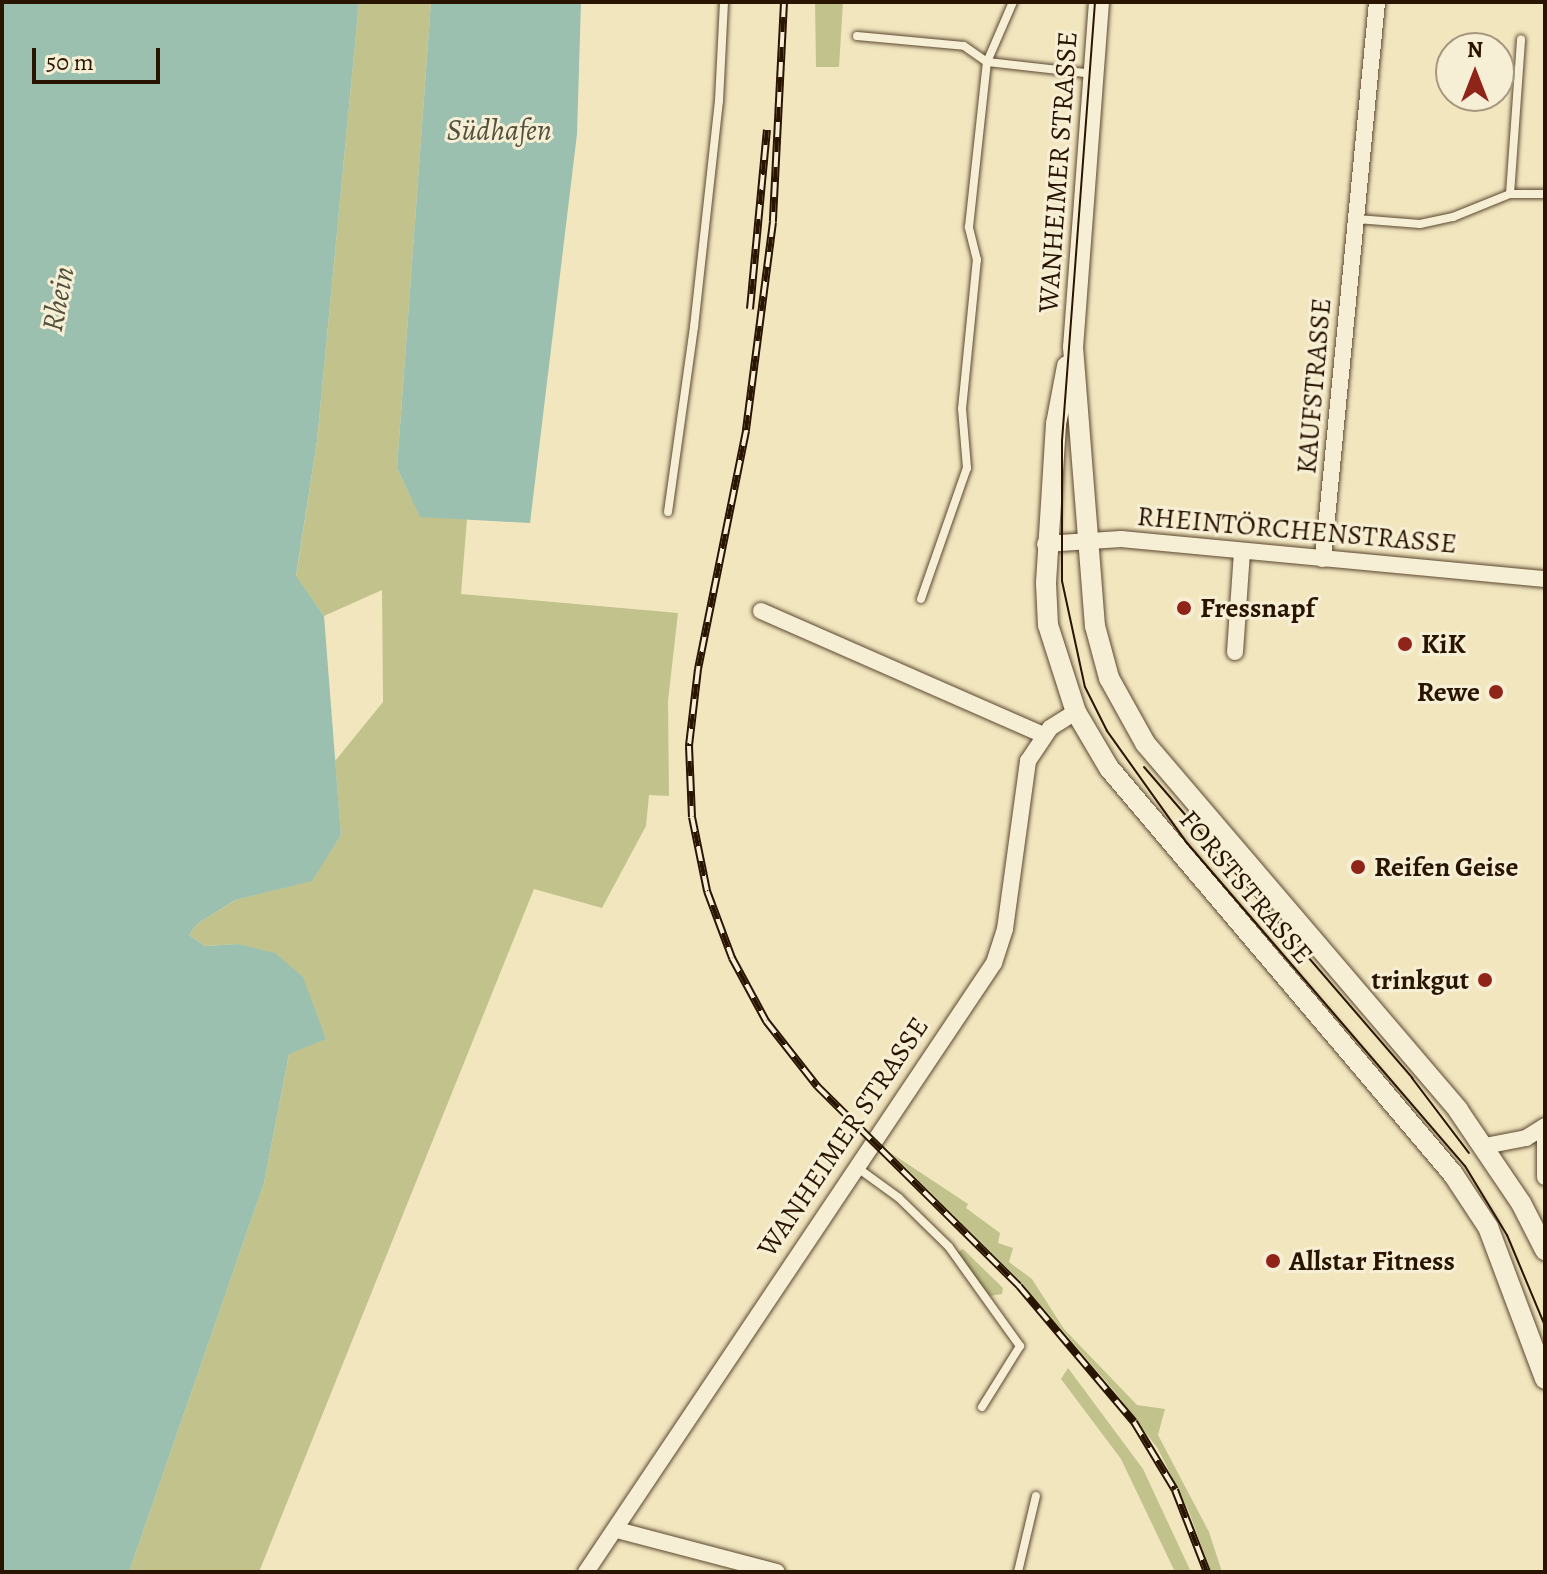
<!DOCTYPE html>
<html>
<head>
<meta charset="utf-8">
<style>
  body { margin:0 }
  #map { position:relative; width:1547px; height:1574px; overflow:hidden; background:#f2e6bf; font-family:Alegreya,serif }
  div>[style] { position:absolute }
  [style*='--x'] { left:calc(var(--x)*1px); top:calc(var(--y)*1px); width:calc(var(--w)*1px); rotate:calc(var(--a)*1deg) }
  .green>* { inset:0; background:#c2c38c }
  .water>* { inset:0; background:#9bc0af }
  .roads { filter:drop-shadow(0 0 2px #5b4830) drop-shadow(0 0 2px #5b4830) }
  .service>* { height:8px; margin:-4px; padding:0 4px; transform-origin:4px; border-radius:4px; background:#f7efd5 }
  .minor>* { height:16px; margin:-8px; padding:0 8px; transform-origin:8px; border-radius:8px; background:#f7efd5 }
  .tertiary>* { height:20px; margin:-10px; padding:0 10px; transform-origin:10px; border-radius:10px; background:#f7efd5 }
  .tram>* { height:2px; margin:-1px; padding:0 1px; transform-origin:1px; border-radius:1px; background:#291400 }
  .rail>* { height:8px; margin-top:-4px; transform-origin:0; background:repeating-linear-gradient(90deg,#f7efd5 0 15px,#291400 0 30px); box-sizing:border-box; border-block:2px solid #291400 }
  .dots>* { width:22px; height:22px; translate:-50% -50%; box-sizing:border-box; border:4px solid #f7efd5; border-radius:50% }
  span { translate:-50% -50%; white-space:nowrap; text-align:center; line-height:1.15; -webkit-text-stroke:6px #f7efd5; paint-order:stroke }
  .street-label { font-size:28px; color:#291400 }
  .poi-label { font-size:28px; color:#291400; font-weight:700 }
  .left { translate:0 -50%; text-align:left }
  .right { translate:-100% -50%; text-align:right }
  .water-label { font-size:30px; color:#51503d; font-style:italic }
  .frame { position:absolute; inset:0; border:4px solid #291400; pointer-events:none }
  .north { position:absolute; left:1435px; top:32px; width:80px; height:80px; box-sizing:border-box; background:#f7efd5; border:2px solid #a59780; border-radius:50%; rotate:0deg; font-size:22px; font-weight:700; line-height:32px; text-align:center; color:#291400 }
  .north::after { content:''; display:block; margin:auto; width:28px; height:36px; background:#8f2418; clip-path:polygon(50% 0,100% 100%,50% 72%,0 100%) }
  .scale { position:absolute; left:32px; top:48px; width:128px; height:36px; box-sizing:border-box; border:4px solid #291400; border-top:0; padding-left:10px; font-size:24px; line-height:28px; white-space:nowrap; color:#291400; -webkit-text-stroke:6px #f7efd5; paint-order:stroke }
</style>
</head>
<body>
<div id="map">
  <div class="green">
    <div style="clip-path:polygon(359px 2px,431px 2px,397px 468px,420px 516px,467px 519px,461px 594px,678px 613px,668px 701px,669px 796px,649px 795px,646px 826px,602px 908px,534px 889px,259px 1572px,129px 1572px,264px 1183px,289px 1054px,239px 944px,205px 946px,189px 935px,197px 924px,235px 900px,312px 880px,341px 835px,335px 761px,383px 702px,382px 590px,324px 616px,296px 577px,317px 441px)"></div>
    <div style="clip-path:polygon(815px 2px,843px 2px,839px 67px,816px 67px)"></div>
    <div style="clip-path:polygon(891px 1153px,968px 1204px,966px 1208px,1000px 1233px,998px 1243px,1013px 1248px,1009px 1262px,1032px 1279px,1064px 1329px,1137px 1405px,1165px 1409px,1158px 1435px,1209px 1532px,1222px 1572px,1211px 1572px,1189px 1512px,1158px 1449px,1115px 1392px,1021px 1282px)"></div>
    <div style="clip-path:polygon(963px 1249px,1003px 1288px,1002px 1294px,990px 1296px,956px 1253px)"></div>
    <div style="clip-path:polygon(1068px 1368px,1143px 1469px,1191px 1572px,1175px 1572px,1121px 1459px,1061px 1379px)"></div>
  </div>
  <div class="water">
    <div style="clip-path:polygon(2px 2px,359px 2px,317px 441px,296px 576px,324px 616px,341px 835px,312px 881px,235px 900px,197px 924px,189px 935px,205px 946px,238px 944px,275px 953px,303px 977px,326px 1039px,289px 1054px,264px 1183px,129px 1572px,2px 1572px)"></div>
    <div style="clip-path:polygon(431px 2px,581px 2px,577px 134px,530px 523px,420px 517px,397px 468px)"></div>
  </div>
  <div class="roads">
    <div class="service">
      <div style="--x:857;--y:36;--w:107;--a:5.3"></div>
      <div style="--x:964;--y:46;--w:28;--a:35"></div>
      <div style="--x:987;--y:62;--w:65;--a:-66.6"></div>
      <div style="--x:1510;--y:194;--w:155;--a:-85.9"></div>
      <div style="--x:1357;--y:219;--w:63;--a:4.5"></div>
      <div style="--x:1420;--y:224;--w:34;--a:-12"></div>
      <div style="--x:1453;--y:217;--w:61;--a:-22"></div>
      <div style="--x:1510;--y:194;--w:35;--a:0"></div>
      <div style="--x:668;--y:512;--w:187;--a:-82"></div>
      <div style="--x:694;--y:327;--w:227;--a:-83.7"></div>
      <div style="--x:719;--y:101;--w:99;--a:-87.1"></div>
      <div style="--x:921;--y:599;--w:139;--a:-70.7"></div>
      <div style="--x:967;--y:468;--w:59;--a:-94.8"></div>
      <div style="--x:962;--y:409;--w:150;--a:-84.3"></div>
      <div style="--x:977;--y:260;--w:34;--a:-104"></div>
      <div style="--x:969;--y:227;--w:166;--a:-83.8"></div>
      <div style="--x:987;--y:62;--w:108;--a:6.4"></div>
      <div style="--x:855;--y:1166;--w:54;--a:36"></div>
      <div style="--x:899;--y:1198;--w:70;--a:44.4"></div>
      <div style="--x:949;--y:1247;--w:122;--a:54.4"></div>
      <div style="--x:1020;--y:1346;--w:72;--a:121.9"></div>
      <div style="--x:1018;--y:1572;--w:78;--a:-76.7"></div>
    </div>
    <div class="minor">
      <div style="--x:1045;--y:544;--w:76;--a:-3.8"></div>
      <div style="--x:1121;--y:539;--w:426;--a:5.4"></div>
      <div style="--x:1323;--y:559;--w:560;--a:-84.46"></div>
      <div style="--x:761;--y:611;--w:308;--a:23.7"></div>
      <div style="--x:1235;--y:652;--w:100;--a:-86"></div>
      <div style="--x:1545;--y:1129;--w:48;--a:90"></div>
      <div style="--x:1485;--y:1146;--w:42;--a:-11"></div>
      <div style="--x:1526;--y:1138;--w:22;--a:-32"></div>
      <div style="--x:617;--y:1530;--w:165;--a:14.7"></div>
      <div style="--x:586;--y:1572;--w:733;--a:-56.18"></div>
      <div style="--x:994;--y:963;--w:36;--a:-72"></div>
      <div style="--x:1005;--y:929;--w:170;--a:-82.2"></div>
      <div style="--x:1028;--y:761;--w:40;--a:-56"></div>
      <div style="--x:1050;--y:728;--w:31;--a:-32"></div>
    </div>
    <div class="tertiary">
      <div style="--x:1099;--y:2;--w:346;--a:94.3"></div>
      <div style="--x:1073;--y:347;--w:280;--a:85.5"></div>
      <div style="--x:1095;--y:626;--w:54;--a:74.9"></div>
      <div style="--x:1109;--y:678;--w:74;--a:61"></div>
      <div style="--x:1145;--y:743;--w:482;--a:49.5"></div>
      <div style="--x:1458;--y:1110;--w:112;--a:55.9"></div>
      <div style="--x:1521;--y:1203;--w:53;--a:62.9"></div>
      <div style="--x:1067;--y:366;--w:59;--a:100.7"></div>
      <div style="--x:1056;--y:424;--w:159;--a:93.6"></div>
      <div style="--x:1046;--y:583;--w:42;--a:87.3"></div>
      <div style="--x:1048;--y:625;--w:91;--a:72.2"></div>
      <div style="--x:1076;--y:712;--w:65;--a:59.5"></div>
      <div style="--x:1109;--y:768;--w:532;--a:49.73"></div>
      <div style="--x:1453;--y:1174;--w:64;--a:56.6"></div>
      <div style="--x:1488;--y:1227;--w:162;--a:69.4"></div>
    </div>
  </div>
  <div class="tram">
    <div style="--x:1095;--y:2;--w:440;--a:94.3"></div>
    <div style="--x:1062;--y:441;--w:140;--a:90"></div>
    <div style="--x:1062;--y:581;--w:108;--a:77.8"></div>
    <div style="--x:1085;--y:687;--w:49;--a:63.4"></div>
    <div style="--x:1107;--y:731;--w:138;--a:54.5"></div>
    <div style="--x:1187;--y:843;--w:426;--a:49.3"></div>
    <div style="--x:1465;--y:1166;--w:81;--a:58.7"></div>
    <div style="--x:1507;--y:1235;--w:99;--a:67.3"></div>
    <div style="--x:1144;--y:767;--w:411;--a:49.2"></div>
    <div style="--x:1412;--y:1078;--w:94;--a:52.8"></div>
  </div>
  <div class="rail">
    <div style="--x:784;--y:2;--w:220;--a:92.9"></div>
    <div style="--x:773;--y:222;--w:211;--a:97.4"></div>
    <div style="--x:746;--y:431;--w:243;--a:101.4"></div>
    <div style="--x:698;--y:669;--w:78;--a:96.7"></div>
    <div style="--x:689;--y:746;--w:71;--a:87.6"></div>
    <div style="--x:692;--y:817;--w:76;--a:78.5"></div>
    <div style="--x:707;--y:891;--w:72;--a:69.5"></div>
    <div style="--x:732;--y:958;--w:72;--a:61.6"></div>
    <div style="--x:766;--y:1021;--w:83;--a:51.9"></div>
    <div style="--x:817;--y:1086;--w:284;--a:44.7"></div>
    <div style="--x:1019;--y:1286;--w:178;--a:49.8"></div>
    <div style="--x:1134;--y:1422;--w:79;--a:58.9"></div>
    <div style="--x:1175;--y:1490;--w:88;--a:68.7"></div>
    <div style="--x:750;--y:309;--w:180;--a:-84.6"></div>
  </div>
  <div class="dots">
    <div style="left:1184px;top:608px;background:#8f2418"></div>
    <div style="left:1405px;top:644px;background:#8f2418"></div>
    <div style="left:1496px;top:692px;background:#8f2418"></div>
    <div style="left:1358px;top:867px;background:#8f2418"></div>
    <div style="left:1485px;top:980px;background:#8f2418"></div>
    <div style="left:1273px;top:1261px;background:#8f2418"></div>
  </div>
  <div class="street-label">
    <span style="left:1058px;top:172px;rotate:-86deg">WANHEIMER STRASSE</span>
    <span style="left:1314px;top:386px;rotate:-85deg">KAUFSTRASSE</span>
    <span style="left:1297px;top:530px;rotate:5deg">RHEINTÖRCHENSTRASSE</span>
    <span style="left:1246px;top:887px;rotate:50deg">FORSTSTRASSE</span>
    <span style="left:843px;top:1137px;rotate:-56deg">WANHEIMER STRASSE</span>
  </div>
  <div class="poi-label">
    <span class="left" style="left:1200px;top:608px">Fressnapf</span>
    <span class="left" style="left:1421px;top:644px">KiK</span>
    <span class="right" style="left:1480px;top:692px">Rewe</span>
    <span class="left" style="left:1374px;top:867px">Reifen Geise</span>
    <span class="right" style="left:1469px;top:980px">trinkgut</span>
    <span class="left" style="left:1289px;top:1261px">Allstar Fitness</span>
  </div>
  <div class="water-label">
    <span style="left:499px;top:130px">Südhafen</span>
    <span style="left:58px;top:299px;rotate:-79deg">Rhein</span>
  </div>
  <div class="frame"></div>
  <div class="north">N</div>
  <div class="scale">50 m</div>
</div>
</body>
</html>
